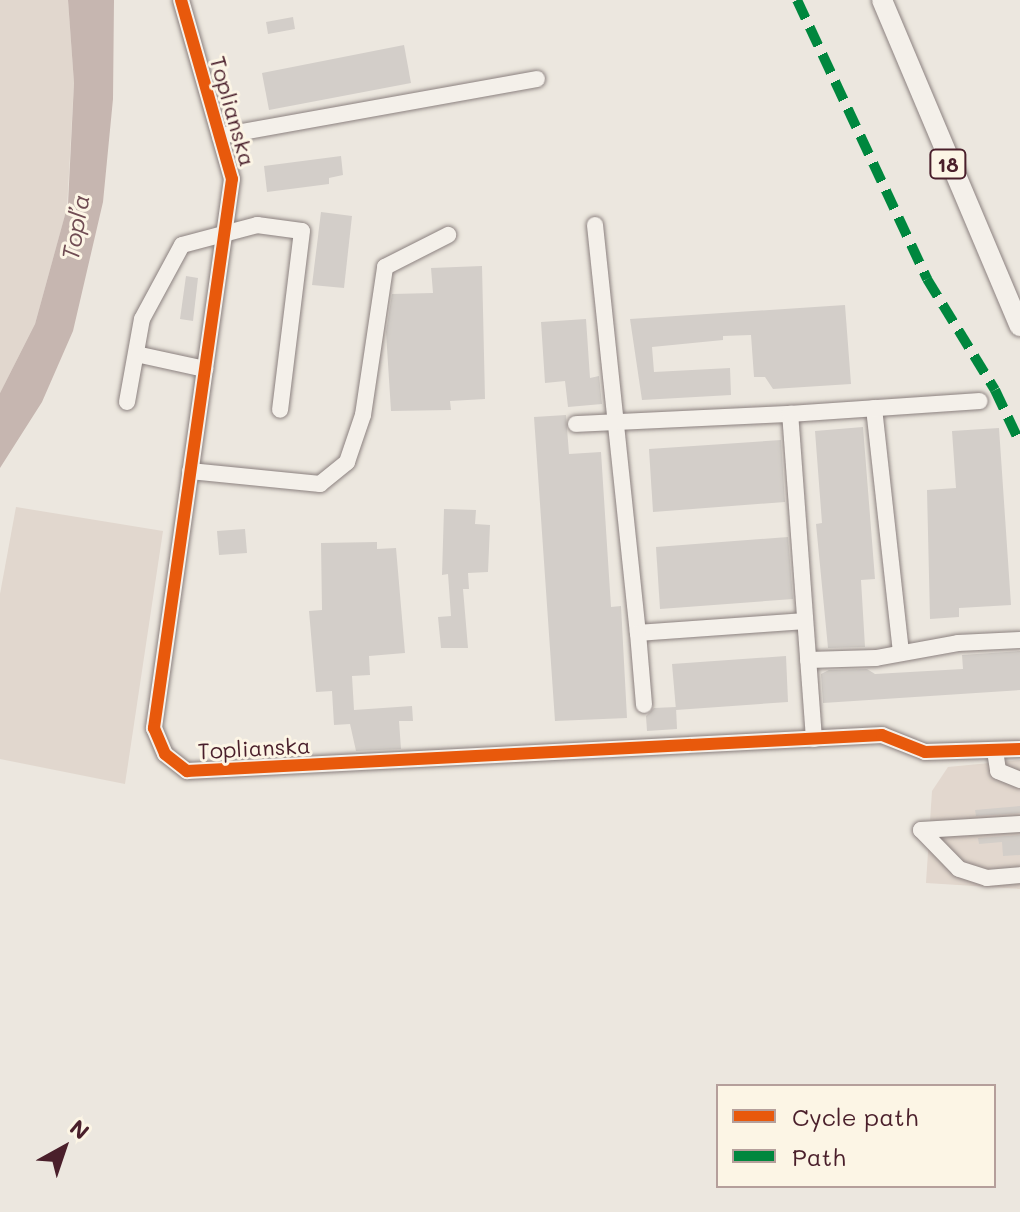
<!DOCTYPE html>
<html>
<head>
<meta charset="utf-8">
<style>
  body { margin:0 }
  #map { position:relative; width:1020px; height:1212px; overflow:hidden; background:#ece7df; font-family:Mali,sans-serif }
  div>[style] { position:absolute }
  [style*='--x'] { left:calc(var(--x)*1px); top:calc(var(--y)*1px); width:calc(var(--w)*1px); rotate:calc(var(--a)*1deg) }
  .built>* { inset:0; background:#e2d7ce }
  .green>* { inset:0; background:#e1d7ce }
  .water>* { inset:0; background:#c6b6b0 }
  .building>* { inset:0; background:#d3cec9 }
  .roads { filter:drop-shadow(0 0 2px #8b817f) drop-shadow(0 0 2px #8b817f) }
  .minor>* { height:16px; margin:-8px; padding:0 8px; transform-origin:8px; border-radius:8px; background:#f4f0ea }
  .major>* { height:20px; margin:-10px; padding:0 10px; transform-origin:10px; border-radius:10px; background:#f4f0ea }
  .quiet>* { height:10px; margin-top:-5px; transform-origin:0; background:repeating-linear-gradient(90deg,#00873e 0 20px,transparent 0 30px) }
  .cycleway>* { height:12px; margin:-6px; padding:0 6px; transform-origin:6px; border-radius:6px; background:#e8590c }
  span { translate:-50% -50%; white-space:nowrap; text-align:center; line-height:1.15; -webkit-text-stroke:6px #fcf5e5; paint-order:stroke }
  .shield-label span { padding:2px 6px; background:#fcf5e5; border:2px solid; border-radius:6px; -webkit-text-stroke-width:0 }
  .shield-label { font-size:20px; color:#4a1f2b; font-weight:700 }
  .street-label { font-size:22px; color:#4a1f2b }
  .water-label { font-size:24px; color:#704c53; font-style:italic }
  .legend { position:absolute; left:716px; top:1084px; width:280px; height:104px; box-sizing:border-box; background:#fcf5e5; border:2px solid #b59f9b; margin:0; padding:10px 14px; list-style:none; font-size:24px; color:#4a1f2b }
  .legend li { display:flex; align-items:center; gap:16px; height:40px }
  .legend b { width:40px; border:2px solid #b59f9b }
  .north { position:absolute; left:24px; top:1108px; width:80px; height:80px; -webkit-text-stroke:6px #fcf5e5; paint-order:stroke; rotate:40deg; font-size:22px; font-weight:700; line-height:32px; text-align:center; color:#4a1f2b }
  .north::after { content:''; display:block; margin:auto; width:28px; height:36px; background:#4a1f2b; clip-path:polygon(50% 0,100% 100%,50% 72%,0 100%) }
</style>
</head>
<body>
<div id="map">
  <div class="built">
    <div style="clip-path:polygon(1020px 760px,1020px 889px,926px 883px,932px 791px,948px 767px)"></div>
  </div>
  <div class="green">
    <div style="clip-path:polygon(0 0,68px 0,74px 83px,67px 208px,35px 324px,0 393px)"></div>
    <div style="clip-path:polygon(16px 507px,163px 531px,125px 784px,0 759px,0 594px)"></div>
  </div>
  <div class="water">
    <div style="clip-path:polygon(68px 0,114px 0,113px 99px,103px 202px,73px 331px,42px 402px,0 468px,0 393px,35px 324px,68px 204px,74px 83px)"></div>
  </div>
  <div class="building">
    <div style="clip-path:polygon(293px 17px,295px 29px,268px 34px,266px 22px)"></div>
    <div style="clip-path:polygon(404px 45px,411px 83px,269px 110px,262px 73px)"></div>
    <div style="clip-path:polygon(341px 156px,343px 175px,329px 178px,329px 184px,267px 192px,264px 166px)"></div>
    <div style="clip-path:polygon(321px 212px,352px 216px,344px 288px,312px 285px)"></div>
    <div style="clip-path:polygon(482px 266px,485px 399px,450px 401px,451px 410px,391px 411px,386px 332px,392px 294px,433px 293px,431px 268px)"></div>
    <div style="clip-path:polygon(186px 276px,198px 278px,193px 321px,180px 319px)"></div>
    <div style="clip-path:polygon(845px 305px,851px 384px,773px 389px,765px 377px,754px 377px,751px 335px,723px 336px,723px 340px,652px 347px,654px 372px,730px 368px,731px 395px,642px 400px,630px 319px)"></div>
    <div style="clip-path:polygon(586px 319px,590px 378px,599px 376px,602px 404px,568px 407px,565px 381px,545px 383px,541px 322px)"></div>
    <div style="clip-path:polygon(566px 415px,569px 454px,601px 452px,611px 607px,621px 606px,627px 718px,555px 721px,534px 417px)"></div>
    <div style="clip-path:polygon(863px 427px,875px 579px,861px 580px,865px 647px,828px 648px,816px 524px,822px 523px,815px 431px)"></div>
    <div style="clip-path:polygon(999px 428px,1011px 605px,959px 608px,959px 617px,930px 619px,927px 490px,956px 488px,952px 431px)"></div>
    <div style="clip-path:polygon(781px 440px,785px 502px,653px 512px,649px 449px)"></div>
    <div style="clip-path:polygon(444px 509px,476px 510px,475px 524px,490px 525px,488px 572px,468px 573px,469px 589px,463px 589px,468px 648px,441px 648px,438px 617px,451px 616px,448px 574px,442px 575px)"></div>
    <div style="clip-path:polygon(245px 529px,247px 553px,219px 555px,217px 531px)"></div>
    <div style="clip-path:polygon(788px 537px,793px 599px,660px 609px,656px 547px)"></div>
    <div style="clip-path:polygon(377px 542px,377px 549px,396px 548px,405px 653px,369px 656px,370px 675px,352px 676px,354px 710px,412px 706px,413px 721px,399px 721px,401px 749px,356px 751px,350px 724px,334px 725px,332px 691px,316px 692px,309px 611px,322px 610px,321px 543px)"></div>
    <div style="clip-path:polygon(1020px 651px,1020px 690px,823px 703px,821px 674px,829px 670px,867px 669px,875px 674px,963px 669px,962px 655px)"></div>
    <div style="clip-path:polygon(786px 656px,788px 702px,676px 710px,672px 664px)"></div>
    <div style="clip-path:polygon(676px 707px,677px 729px,647px 731px,646px 716px,654px 708px)"></div>
    <div style="clip-path:polygon(1020px 806px,1020px 813px,976px 816px,975px 810px)"></div>
    <div style="clip-path:polygon(1020px 835px,1020px 855px,1003px 856px,1002px 842px,979px 844px,978px 838px)"></div>
  </div>
  <div class="roads">
    <div class="minor">
      <div style="--x:181;--y:0;--w:186;--a:74.1"></div>
      <div style="--x:232;--y:179;--w:555;--a:98.09"></div>
      <div style="--x:154;--y:728;--w:28;--a:67"></div>
      <div style="--x:165;--y:754;--w:28;--a:38"></div>
      <div style="--x:187;--y:771;--w:696;--a:-2.97"></div>
      <div style="--x:882;--y:735;--w:46;--a:21.6"></div>
      <div style="--x:925;--y:752;--w:95;--a:-1.8"></div>
      <div style="--x:220;--y:136;--w:322;--a:-10.2"></div>
      <div style="--x:595;--y:225;--w:410;--a:84"></div>
      <div style="--x:638;--y:633;--w:167;--a:-4.1"></div>
      <div style="--x:136;--y:354;--w:71;--a:12.3"></div>
      <div style="--x:127;--y:402;--w:84;--a:-79.8"></div>
      <div style="--x:142;--y:319;--w:84;--a:-61.6"></div>
      <div style="--x:182;--y:245;--w:78;--a:-14.9"></div>
      <div style="--x:257;--y:225;--w:45;--a:7.6"></div>
      <div style="--x:302;--y:231;--w:180;--a:97"></div>
      <div style="--x:874;--y:408;--w:246;--a:83.7"></div>
      <div style="--x:576;--y:424;--w:214;--a:-2.7"></div>
      <div style="--x:190;--y:471;--w:131;--a:5.7"></div>
      <div style="--x:320;--y:484;--w:35;--a:-39"></div>
      <div style="--x:347;--y:462;--w:50;--a:-71.2"></div>
      <div style="--x:363;--y:415;--w:150;--a:-81.5"></div>
      <div style="--x:385;--y:267;--w:71;--a:-26.9"></div>
      <div style="--x:638;--y:633;--w:72;--a:85.2"></div>
      <div style="--x:808;--y:660;--w:68;--a:-1.7"></div>
      <div style="--x:876;--y:658;--w:83;--a:-10.4"></div>
      <div style="--x:958;--y:643;--w:62;--a:-2.8"></div>
      <div style="--x:814;--y:739;--w:326;--a:-94.2"></div>
      <div style="--x:790;--y:414;--w:190;--a:-3.9"></div>
      <div style="--x:995;--y:751;--w:20;--a:81"></div>
      <div style="--x:998;--y:771;--w:24;--a:22"></div>
      <div style="--x:921;--y:830;--w:54;--a:45.7"></div>
      <div style="--x:959;--y:869;--w:29;--a:18"></div>
      <div style="--x:987;--y:878;--w:33;--a:-5"></div>
      <div style="--x:921;--y:830;--w:99;--a:-3.5"></div>
    </div>
    <div class="major">
      <div style="--x:882;--y:0;--w:354;--a:67.1"></div>
    </div>
  </div>
  <div class="quiet">
    <div style="--x:797;--y:0;--w:308;--a:65"></div>
    <div style="--x:927;--y:279;--w:130;--a:58.5"></div>
    <div style="--x:995;--y:390;--w:59;--a:64.7"></div>
  </div>
  <div class="cycleway">
    <div style="--x:181;--y:0;--w:186;--a:74.1"></div>
    <div style="--x:232;--y:179;--w:555;--a:98.09"></div>
    <div style="--x:154;--y:728;--w:28;--a:67"></div>
    <div style="--x:165;--y:754;--w:28;--a:38"></div>
    <div style="--x:187;--y:771;--w:696;--a:-2.97"></div>
    <div style="--x:882;--y:735;--w:46;--a:21.6"></div>
    <div style="--x:925;--y:752;--w:95;--a:-1.8"></div>
  </div>
  <div class="shield-label">
    <span style="left:948px;top:164px">18</span>
  </div>
  <div class="street-label">
    <span style="left:233px;top:111px;rotate:74deg">Toplianska</span>
    <span style="left:254px;top:748px;rotate:-3deg">Toplianska</span>
  </div>
  <div class="water-label">
    <span style="left:75px;top:227px;rotate:-80deg">Topľa</span>
  </div>
  <ul class="legend">
  <li><b style="height:10px;background:#e8590c"></b>Cycle path</li>
  <li><b style="height:10px;background:#00873e"></b>Path</li>
  </ul>
  <div class="north">N</div>
</div>
</body>
</html>
